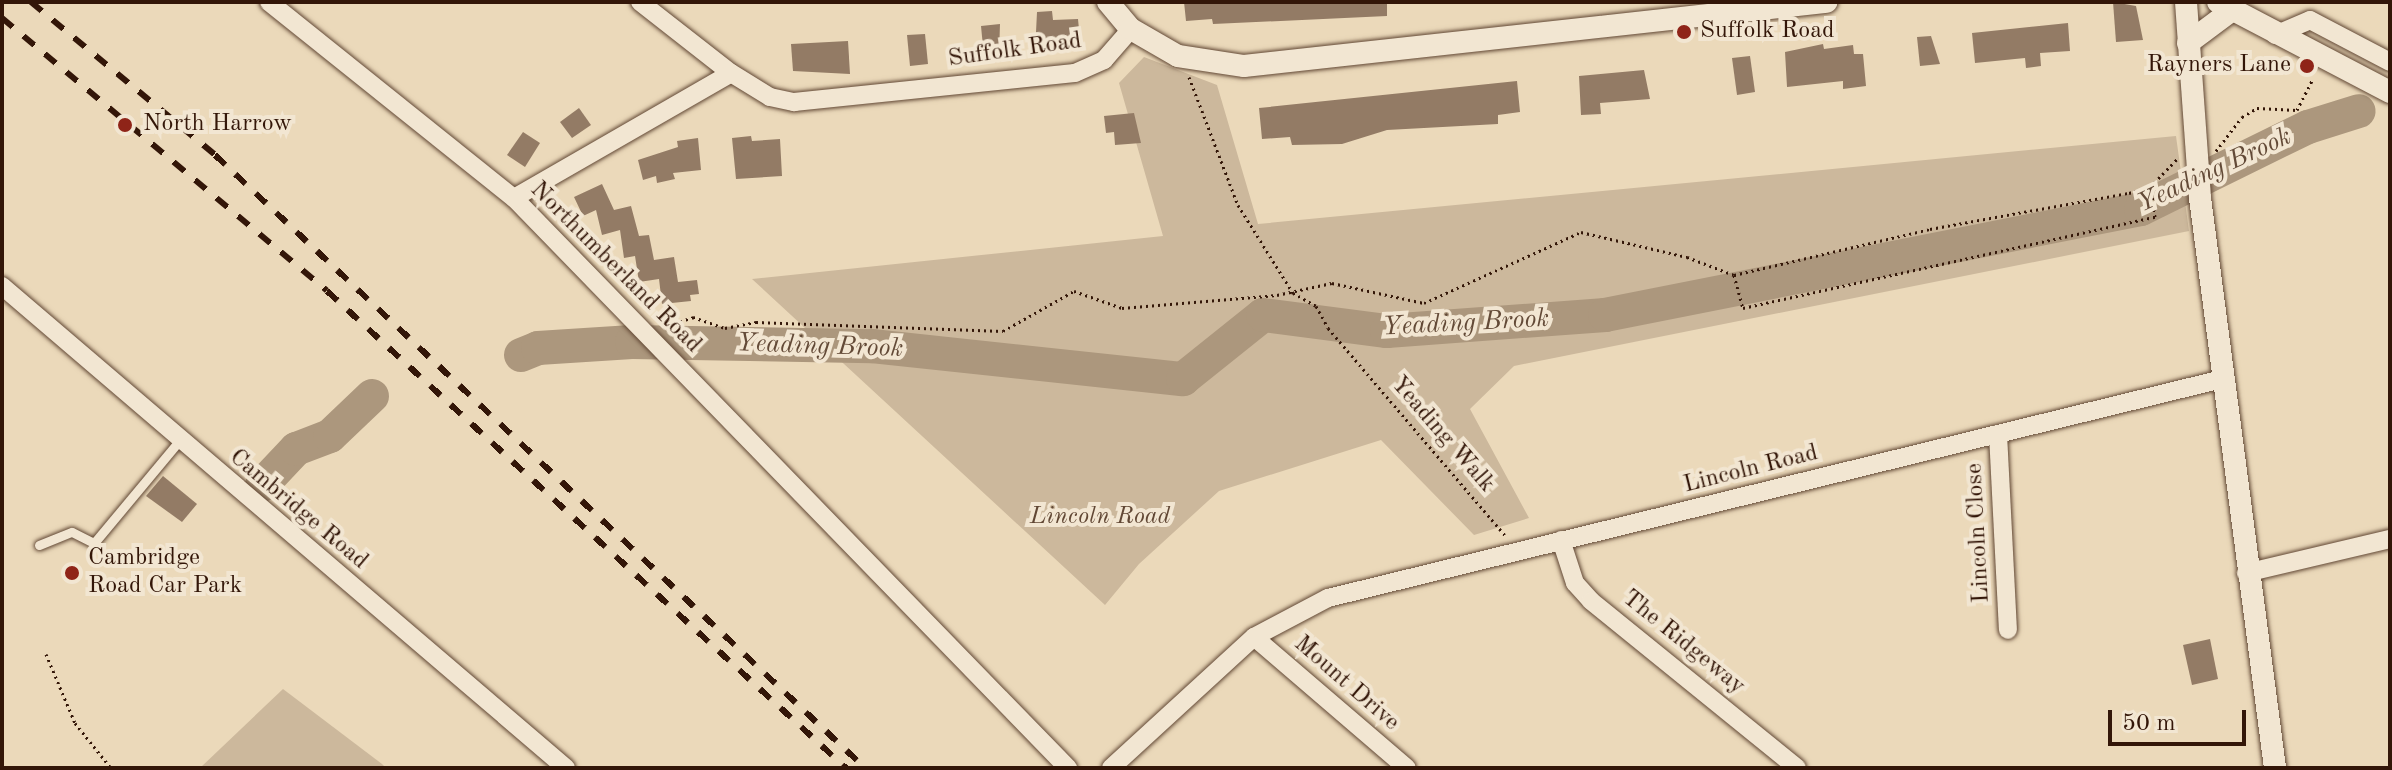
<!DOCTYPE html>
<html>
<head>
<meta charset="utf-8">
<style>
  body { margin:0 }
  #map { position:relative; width:2392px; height:770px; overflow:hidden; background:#ebd9ba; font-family:"Old Standard TT",serif }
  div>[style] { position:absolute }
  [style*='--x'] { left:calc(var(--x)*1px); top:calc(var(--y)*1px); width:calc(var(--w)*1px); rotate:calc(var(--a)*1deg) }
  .green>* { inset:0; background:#ccb89c }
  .river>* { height:34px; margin:-17px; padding:0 17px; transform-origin:17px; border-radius:17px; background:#ac977d }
  .building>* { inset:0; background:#937b65 }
  .path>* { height:3px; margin-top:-1.5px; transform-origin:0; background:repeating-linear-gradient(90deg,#331608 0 2px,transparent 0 6px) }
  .roads { filter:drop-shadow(0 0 2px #614734) drop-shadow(0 0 2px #614734) }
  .service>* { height:9px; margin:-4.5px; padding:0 4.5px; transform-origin:4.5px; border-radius:4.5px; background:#f2e6d2 }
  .minor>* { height:18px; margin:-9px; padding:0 9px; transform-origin:9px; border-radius:9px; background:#f2e6d2 }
  .tertiary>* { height:22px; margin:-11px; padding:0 11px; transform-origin:11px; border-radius:11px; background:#f2e6d2 }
  .rail>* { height:6px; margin-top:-3px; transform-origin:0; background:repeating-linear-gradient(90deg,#331608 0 14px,transparent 0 28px) }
  .dots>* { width:22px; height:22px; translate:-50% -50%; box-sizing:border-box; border:4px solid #f2e6d2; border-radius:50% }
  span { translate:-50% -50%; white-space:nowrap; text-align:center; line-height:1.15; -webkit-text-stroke:8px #f2e6d2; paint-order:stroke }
  .poi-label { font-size:24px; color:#331608 }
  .left { translate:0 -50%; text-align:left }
  .right { translate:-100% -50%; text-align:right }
  .street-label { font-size:24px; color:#331608 }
  .park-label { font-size:24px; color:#614734; font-style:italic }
  .water-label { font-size:26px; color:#634a37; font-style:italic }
  .frame { position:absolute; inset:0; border:4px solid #331608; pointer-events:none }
  .scale { position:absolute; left:2108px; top:710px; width:138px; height:36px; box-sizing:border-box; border:4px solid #331608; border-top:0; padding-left:10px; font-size:24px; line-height:28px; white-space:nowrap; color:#331608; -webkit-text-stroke:6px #f2e6d2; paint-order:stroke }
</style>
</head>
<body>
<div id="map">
  <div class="green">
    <div style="clip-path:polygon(1144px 57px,1217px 85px,1258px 224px,2176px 136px,2189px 231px,1514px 366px,1470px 409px,1529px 518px,1474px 535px,1381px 440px,1219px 491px,1139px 564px,1105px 605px,752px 279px,1163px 236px,1119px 83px)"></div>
    <div style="clip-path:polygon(283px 689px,382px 764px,386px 768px,200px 768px)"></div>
  </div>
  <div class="river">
    <div style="--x:521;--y:355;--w:18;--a:-22"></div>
    <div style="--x:538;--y:348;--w:94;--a:-3.7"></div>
    <div style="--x:632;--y:342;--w:240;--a:1"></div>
    <div style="--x:872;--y:346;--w:313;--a:6.1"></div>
    <div style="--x:1183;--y:379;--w:102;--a:-38.7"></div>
    <div style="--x:1263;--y:315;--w:125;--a:7.4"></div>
    <div style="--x:1387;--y:331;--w:219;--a:-4.2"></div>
    <div style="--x:1605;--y:315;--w:546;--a:-11.19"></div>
    <div style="--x:2141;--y:209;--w:186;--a:-26.2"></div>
    <div style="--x:2308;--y:127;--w:53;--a:-17.4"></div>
    <div style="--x:262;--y:485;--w:50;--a:-46.6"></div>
    <div style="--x:296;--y:449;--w:36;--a:-21"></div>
    <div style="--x:330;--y:436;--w:58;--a:-43.6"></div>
  </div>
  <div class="building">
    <div style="clip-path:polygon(1184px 2px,1387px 2px,1387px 16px,1213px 24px,1212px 19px,1186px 21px)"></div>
    <div style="clip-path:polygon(2113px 2px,2136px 6px,2143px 40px,2116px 42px)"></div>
    <div style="clip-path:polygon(1052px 11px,1053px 20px,1078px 19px,1081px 50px,1035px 52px,1037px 12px)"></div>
    <div style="clip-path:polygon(2068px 23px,2070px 51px,2040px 53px,2041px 66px,2026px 68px,2025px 58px,1975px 63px,1972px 33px)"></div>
    <div style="clip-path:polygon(1000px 24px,999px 55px,984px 57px,981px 26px)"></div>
    <div style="clip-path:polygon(925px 34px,928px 64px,910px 66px,907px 35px)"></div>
    <div style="clip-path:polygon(1931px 36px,1940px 64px,1920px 66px,1917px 37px)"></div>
    <div style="clip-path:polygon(848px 41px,850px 74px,793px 71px,791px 44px)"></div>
    <div style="clip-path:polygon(1823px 44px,1824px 49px,1853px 45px,1854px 54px,1863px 54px,1866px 86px,1843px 89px,1843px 81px,1787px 87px,1785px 52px)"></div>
    <div style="clip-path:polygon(1750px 56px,1755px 92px,1737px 95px,1732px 58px)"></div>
    <div style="clip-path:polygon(1644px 70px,1650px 99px,1600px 103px,1601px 114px,1581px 115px,1579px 76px)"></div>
    <div style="clip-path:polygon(1517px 81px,1520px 112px,1498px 115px,1498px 124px,1387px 130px,1342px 144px,1292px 145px,1290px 137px,1262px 139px,1259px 108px)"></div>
    <div style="clip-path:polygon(579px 108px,591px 125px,572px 138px,560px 122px)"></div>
    <div style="clip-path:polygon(1134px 113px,1141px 143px,1115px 145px,1114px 132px,1106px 133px,1104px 116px)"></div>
    <div style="clip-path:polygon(523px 132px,540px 143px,525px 167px,507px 155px)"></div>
    <div style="clip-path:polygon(751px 136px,752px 141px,780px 139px,782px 176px,736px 179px,732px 138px)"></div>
    <div style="clip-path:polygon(698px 138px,701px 170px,673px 173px,675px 179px,657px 183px,656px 176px,643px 180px,638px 160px,678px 147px,677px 141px)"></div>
    <div style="clip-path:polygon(602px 184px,614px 210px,631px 206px,639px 236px,649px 235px,654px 260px,674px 257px,678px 282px,697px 280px,699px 294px,690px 295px,691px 301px,662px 304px,659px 279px,639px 282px,635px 256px,624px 258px,620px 230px,602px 235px,596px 210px,583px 216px,574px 197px)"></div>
    <div style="clip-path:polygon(163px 476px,197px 504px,182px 522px,146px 496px)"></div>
    <div style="clip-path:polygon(2210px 639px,2218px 679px,2192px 685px,2183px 645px)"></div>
  </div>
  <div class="path">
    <div style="--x:1189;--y:77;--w:137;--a:69.1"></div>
    <div style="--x:1238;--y:205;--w:104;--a:58"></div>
    <div style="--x:1293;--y:293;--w:26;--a:29"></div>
    <div style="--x:1316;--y:306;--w:25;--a:61"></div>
    <div style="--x:1328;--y:328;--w:272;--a:49.5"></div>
    <div style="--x:2216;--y:151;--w:43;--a:-52.6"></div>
    <div style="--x:2242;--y:117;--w:17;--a:-31"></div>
    <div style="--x:2257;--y:108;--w:40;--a:2.9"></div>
    <div style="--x:2297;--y:110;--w:34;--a:-63"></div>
    <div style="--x:1734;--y:275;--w:34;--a:75"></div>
    <div style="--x:1743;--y:308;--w:422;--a:-12.5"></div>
    <div style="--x:2155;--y:217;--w:28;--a:-98"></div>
    <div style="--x:663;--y:327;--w:32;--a:-18"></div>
    <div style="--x:693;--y:317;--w:34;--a:19"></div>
    <div style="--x:725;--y:328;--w:32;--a:-11"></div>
    <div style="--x:756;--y:322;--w:247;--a:2.1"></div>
    <div style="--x:1003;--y:331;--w:81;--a:-29.4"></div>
    <div style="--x:1074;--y:291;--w:51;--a:19.5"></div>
    <div style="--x:1122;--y:308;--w:156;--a:-4.8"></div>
    <div style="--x:1277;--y:295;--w:56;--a:-12.3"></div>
    <div style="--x:1332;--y:283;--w:94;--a:12.3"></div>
    <div style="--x:1424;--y:303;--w:172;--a:-24.3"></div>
    <div style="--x:1581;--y:232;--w:109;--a:13.3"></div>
    <div style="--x:1687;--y:257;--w:50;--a:21"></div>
    <div style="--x:1734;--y:275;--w:201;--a:-13.2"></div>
    <div style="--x:1930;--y:229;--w:202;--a:-10.3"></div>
    <div style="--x:2129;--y:193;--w:22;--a:-16"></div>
    <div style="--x:2150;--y:187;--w:39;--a:-46"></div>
    <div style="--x:46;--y:654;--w:75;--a:67.2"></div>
    <div style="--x:75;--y:723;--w:58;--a:51.3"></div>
  </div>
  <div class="roads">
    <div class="service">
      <div style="--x:39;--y:545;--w:35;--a:-22"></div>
      <div style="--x:72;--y:532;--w:25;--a:27"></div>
      <div style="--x:94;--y:543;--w:133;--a:-50.2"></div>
    </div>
    <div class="minor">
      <div style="--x:269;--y:2;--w:314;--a:38.7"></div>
      <div style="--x:514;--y:198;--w:795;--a:45.82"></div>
      <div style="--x:640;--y:2;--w:115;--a:38"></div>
      <div style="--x:2275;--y:35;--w:38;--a:-23"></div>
      <div style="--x:2310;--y:20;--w:90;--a:27.7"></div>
      <div style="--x:514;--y:198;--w:250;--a:-29.9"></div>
      <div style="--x:731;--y:73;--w:46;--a:31.6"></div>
      <div style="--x:770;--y:97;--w:25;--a:12"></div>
      <div style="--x:794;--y:102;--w:282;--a:-5.9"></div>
      <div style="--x:1075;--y:73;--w:32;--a:-24"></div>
      <div style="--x:1104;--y:60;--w:41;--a:-48.9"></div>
      <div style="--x:2;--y:286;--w:742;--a:40.52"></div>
      <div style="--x:1998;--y:434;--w:196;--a:87.1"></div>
      <div style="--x:1561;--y:540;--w:45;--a:72"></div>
      <div style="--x:1575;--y:583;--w:24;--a:48"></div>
      <div style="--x:1591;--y:601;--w:265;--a:39"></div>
      <div style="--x:2246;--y:573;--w:148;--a:-13.3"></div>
      <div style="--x:1254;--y:637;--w:201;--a:40.6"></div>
      <div style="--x:1111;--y:768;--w:194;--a:-42.5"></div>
      <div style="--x:1254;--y:637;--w:84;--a:-27.8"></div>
      <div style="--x:1328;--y:598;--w:920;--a:-13.76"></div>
    </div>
    <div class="tertiary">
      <div style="--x:1108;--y:2;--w:35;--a:50"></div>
      <div style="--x:1131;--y:29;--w:54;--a:29.9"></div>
      <div style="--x:1178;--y:56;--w:67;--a:8.6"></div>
      <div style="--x:1244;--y:66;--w:586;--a:-6.28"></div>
      <div style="--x:2186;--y:2;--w:196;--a:85.9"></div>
      <div style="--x:2200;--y:198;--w:575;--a:82.5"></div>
      <div style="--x:2218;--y:2;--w:194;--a:27.6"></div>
      <div style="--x:2188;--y:43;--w:54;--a:-36.7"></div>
    </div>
  </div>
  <div class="rail">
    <div style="--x:31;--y:2;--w:239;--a:39.7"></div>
    <div style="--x:215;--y:155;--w:893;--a:43.32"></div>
    <div style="--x:2;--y:18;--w:424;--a:40"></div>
    <div style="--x:327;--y:291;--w:705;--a:42.59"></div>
  </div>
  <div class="dots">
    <div style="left:1684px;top:32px;background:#8f2418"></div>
    <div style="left:2307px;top:66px;background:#8f2418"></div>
    <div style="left:125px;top:125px;background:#8f2418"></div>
    <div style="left:72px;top:573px;background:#8f2418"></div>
  </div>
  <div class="poi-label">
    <span class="left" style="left:1700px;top:32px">Suffolk Road</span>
    <span class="right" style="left:2291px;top:66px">Rayners Lane</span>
    <span class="left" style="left:143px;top:125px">North Harrow</span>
    <span class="left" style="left:88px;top:573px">Cambridge<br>Road Car Park</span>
  </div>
  <div class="street-label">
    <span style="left:1015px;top:51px;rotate:-8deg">Suffolk Road</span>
    <span style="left:615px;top:268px;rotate:45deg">Northumberland Road</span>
    <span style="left:1442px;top:435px;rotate:49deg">Yeading Walk</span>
    <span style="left:1751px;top:470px;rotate:-14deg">Lincoln Road</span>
    <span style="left:298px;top:510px;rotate:40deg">Cambridge Road</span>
    <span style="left:1979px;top:533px;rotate:-93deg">Lincoln Close</span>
    <span style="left:1683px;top:643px;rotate:39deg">The Ridgeway</span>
    <span style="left:1346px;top:684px;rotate:41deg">Mount Drive</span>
  </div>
  <div class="park-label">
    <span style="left:1100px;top:518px">Lincoln Road</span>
  </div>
  <div class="water-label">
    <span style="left:2215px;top:171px;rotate:-25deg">Yeading Brook</span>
    <span style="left:1466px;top:324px;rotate:-3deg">Yeading Brook</span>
    <span style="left:820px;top:347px;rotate:2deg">Yeading Brook</span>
  </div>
  <div class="frame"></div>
  <div class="scale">50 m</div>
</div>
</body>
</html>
